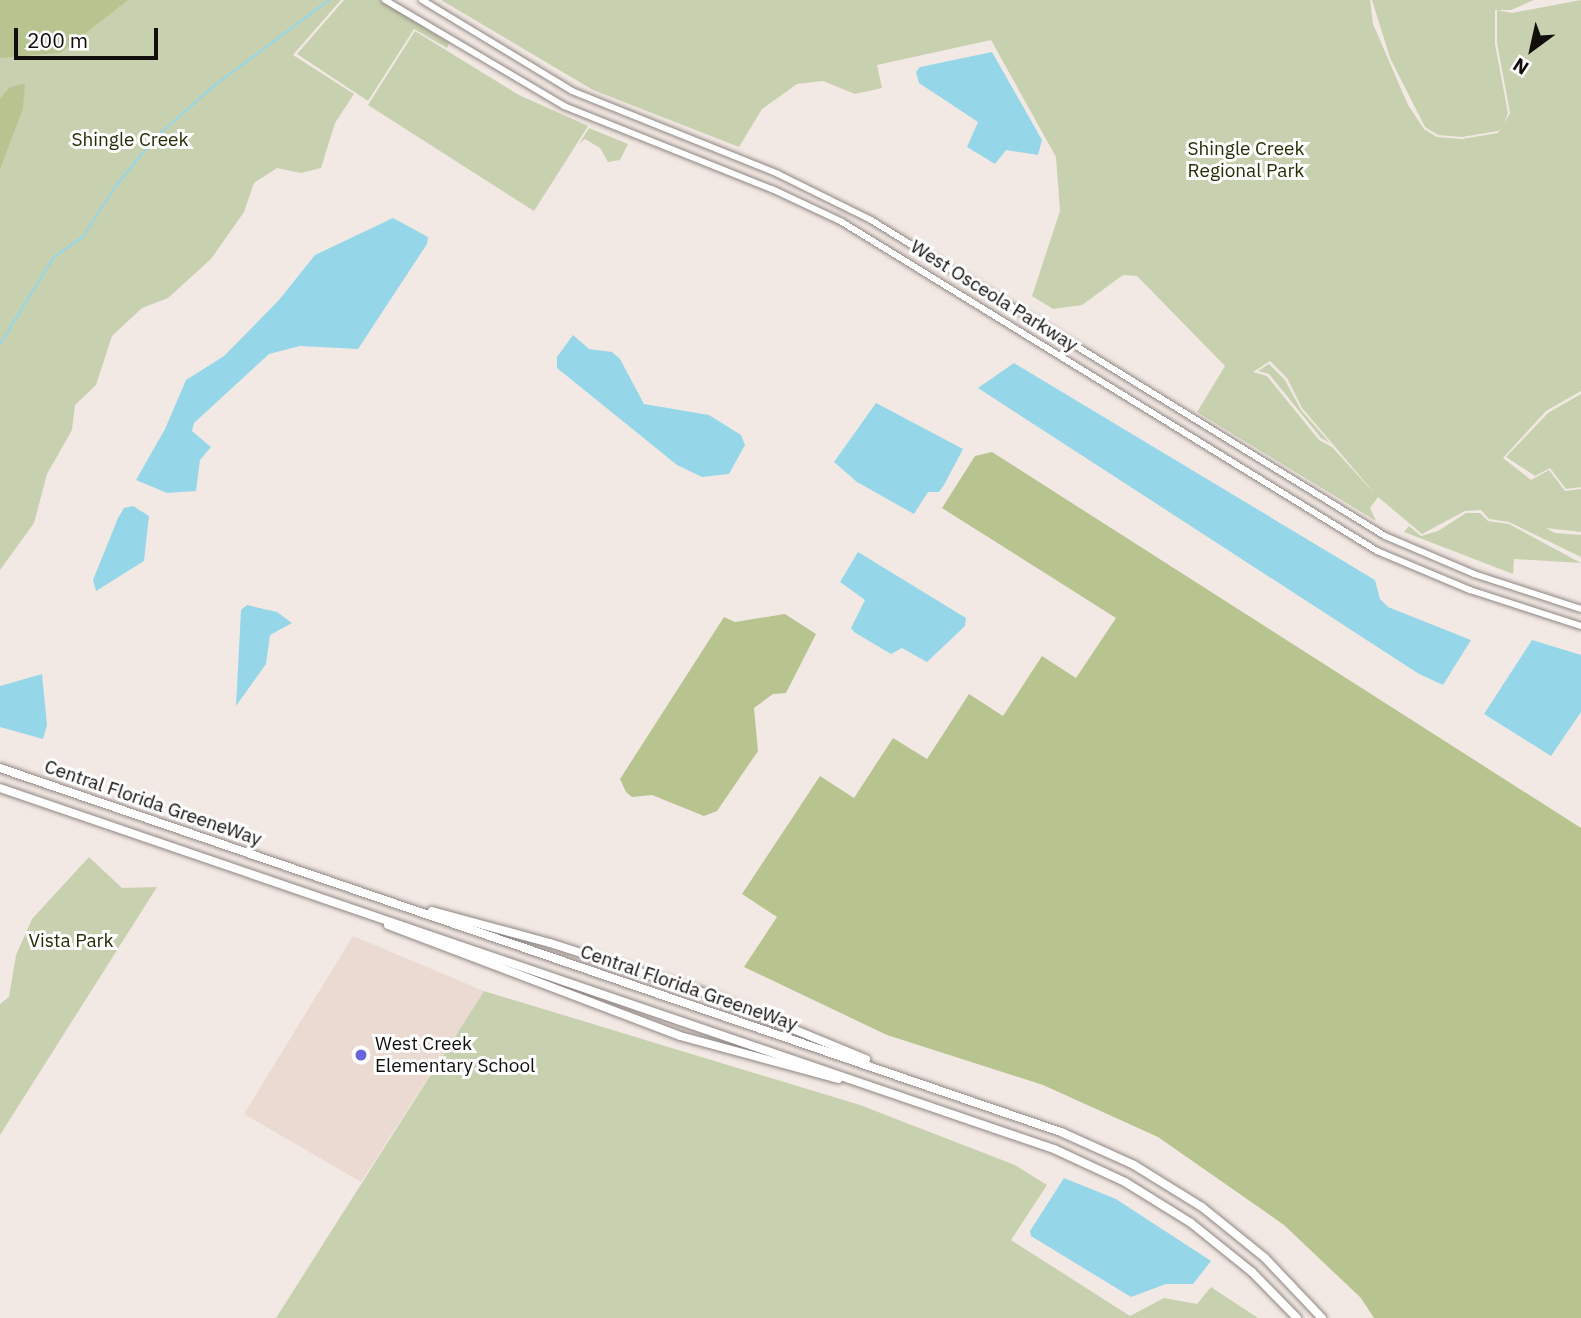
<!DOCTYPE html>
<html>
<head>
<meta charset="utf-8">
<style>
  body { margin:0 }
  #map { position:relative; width:1581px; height:1318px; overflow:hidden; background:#f3e9e4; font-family:"IBM Plex Sans",sans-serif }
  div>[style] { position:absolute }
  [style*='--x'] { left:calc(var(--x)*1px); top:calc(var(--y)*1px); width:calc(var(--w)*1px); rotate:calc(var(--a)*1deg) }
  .built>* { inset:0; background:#ebdad1 }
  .green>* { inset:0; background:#c8d1af }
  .forest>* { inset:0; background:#b7c490 }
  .water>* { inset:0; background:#95d7e9 }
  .stream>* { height:2px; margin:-1px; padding:0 1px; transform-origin:1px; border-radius:1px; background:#95d7e9 }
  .roads { filter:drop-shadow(0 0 2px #8f8682) drop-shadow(0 0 2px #8f8682) }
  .primary>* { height:6px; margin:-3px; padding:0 3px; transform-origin:3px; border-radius:3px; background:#fff }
  .motorway>* { height:8px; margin:-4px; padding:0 4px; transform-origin:4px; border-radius:4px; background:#fff }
  .dots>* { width:19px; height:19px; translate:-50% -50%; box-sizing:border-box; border:4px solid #fff; border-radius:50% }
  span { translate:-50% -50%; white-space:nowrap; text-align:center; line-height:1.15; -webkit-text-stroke:6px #fff; paint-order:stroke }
  .park-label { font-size:19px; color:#272e06 }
  .street-label { font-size:19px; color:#110e0c }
  .poi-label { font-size:19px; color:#110e0c }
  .left { translate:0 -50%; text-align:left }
  .north { position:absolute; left:1497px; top:14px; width:70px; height:70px; -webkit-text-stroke:5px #fff; paint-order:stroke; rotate:213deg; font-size:19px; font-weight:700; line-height:28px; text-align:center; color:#110e0c }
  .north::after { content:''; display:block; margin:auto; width:24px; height:32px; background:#110e0c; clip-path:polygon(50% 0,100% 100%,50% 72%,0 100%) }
  .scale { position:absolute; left:14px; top:28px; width:144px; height:32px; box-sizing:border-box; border:4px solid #110e0c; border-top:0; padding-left:9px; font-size:21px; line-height:24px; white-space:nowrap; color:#110e0c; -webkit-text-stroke:5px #fff; paint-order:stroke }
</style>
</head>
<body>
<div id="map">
  <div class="built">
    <div style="clip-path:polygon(353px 936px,484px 991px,361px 1182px,244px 1114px)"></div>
  </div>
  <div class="green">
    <div style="clip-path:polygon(109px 0,341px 0,293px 55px,354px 94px,335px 123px,321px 168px,301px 173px,277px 168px,254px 183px,244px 212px,211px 259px,168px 298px,142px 308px,112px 336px,96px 385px,75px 405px,72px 430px,47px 474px,34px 523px,0 570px,0 51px)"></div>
    <div style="clip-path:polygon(344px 0,380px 0,449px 43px,447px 48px,414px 29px,368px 101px,297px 54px)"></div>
    <div style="clip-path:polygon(evenodd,441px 0,1370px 0,1373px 24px,1408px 105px,1424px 129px,1437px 137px,1462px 139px,1498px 133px,1510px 113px,1497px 43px,1497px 10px,1512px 13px,1581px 0,1581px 391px,1546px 411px,1503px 458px,1531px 480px,1549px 470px,1565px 491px,1581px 489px,1581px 532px,1546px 528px,1555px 533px,1581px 535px,1581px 557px,1509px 522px,1489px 519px,1481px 510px,1465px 511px,1422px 534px,1378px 497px,1370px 508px,1376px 521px,1197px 412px,1225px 366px,1137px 276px,1123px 275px,1082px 305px,1053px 309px,1032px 296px,1060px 211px,1056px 157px,991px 40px,877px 65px,882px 88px,855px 94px,823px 81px,797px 84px,762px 109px,739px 147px,593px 90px,441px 0,1270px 361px,1287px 378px,1302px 408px,1376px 495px,1332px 447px,1319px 440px,1267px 376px,1253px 372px,1270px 361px)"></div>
    <div style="clip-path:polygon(1372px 0,1534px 0,1511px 10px,1495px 10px,1495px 44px,1508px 113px,1503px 126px,1498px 131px,1462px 137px,1438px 135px,1425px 127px,1390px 58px)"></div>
    <div style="clip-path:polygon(415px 31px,519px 95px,588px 126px,534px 211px,368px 105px)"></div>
    <div style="clip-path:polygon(589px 128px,628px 144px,620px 160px,608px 162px,600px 148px,585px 139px,579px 144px)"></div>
    <div style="clip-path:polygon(1269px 364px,1285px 380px,1301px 410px,1330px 443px,1321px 438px,1269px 374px,1258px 371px)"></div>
    <div style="clip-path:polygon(1581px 394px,1581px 487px,1566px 489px,1550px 468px,1535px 476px,1506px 457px,1548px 413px)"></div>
    <div style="clip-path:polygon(1466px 513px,1480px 513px,1488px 521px,1509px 524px,1581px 563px,1514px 559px,1513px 574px,1404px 532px,1409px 526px,1421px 536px,1438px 531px)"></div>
    <div style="clip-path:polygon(89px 857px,122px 888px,157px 887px,0 1135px,0 1004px,9px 997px,16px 955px,32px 919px)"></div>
    <div style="clip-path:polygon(484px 991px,860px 1105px,1015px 1165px,1047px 1185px,1011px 1240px,1130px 1316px,1164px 1298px,1197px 1304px,1211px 1287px,1258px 1318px,276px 1318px)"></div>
  </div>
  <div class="forest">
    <div style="clip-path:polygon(0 0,128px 0,60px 53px,0 58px)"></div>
    <div style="clip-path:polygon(25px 83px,23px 109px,0 169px,0 99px,9px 88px)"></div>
    <div style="clip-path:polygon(992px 452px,1581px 828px,1581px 1318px,1374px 1318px,1361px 1298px,1284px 1225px,1158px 1137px,1043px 1085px,887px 1035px,744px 967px,777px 917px,742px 894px,820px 776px,854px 798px,893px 738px,927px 759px,969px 694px,1003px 716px,1042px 656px,1076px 678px,1116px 618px,942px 508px,975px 456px)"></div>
    <div style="clip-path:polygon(785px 614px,816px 634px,786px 693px,773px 694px,754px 708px,758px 751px,717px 811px,704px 816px,652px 795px,632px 797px,626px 792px,620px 779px,724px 617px,735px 622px)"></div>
  </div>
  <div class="water">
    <div style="clip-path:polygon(992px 52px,1042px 140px,1038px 155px,1006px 150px,995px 164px,967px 147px,978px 122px,919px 83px,916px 72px,920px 67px)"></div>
    <div style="clip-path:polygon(393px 218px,428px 237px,427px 244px,358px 349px,300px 346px,269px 354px,194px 423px,192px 431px,211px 447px,200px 460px,196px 491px,167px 493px,136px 480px,165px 429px,186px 380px,224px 356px,279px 300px,315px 255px)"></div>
    <div style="clip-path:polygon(573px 335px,589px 349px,612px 352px,620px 359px,644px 404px,709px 415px,741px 435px,745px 445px,729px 474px,702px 477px,677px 465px,557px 368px,557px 357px)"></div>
    <div style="clip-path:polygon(1014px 363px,1375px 580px,1380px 599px,1388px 607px,1471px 640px,1443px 685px,1419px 674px,978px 388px)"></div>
    <div style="clip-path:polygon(876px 403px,963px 449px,944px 485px,939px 492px,928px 492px,914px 514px,857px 482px,834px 462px)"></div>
    <div style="clip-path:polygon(133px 506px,149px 516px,144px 561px,96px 591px,93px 580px,118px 518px,124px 508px)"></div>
    <div style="clip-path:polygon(858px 552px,966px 618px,965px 626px,927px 662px,902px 648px,891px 654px,854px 632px,851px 628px,865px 600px,840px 582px)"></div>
    <div style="clip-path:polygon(247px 605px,277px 612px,292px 623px,270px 635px,266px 664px,236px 706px,241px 610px)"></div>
    <div style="clip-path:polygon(1532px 640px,1581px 655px,1581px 712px,1551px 756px,1484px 714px)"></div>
    <div style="clip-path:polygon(42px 674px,47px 725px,43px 739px,0 727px,0 686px)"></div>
    <div style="clip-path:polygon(1064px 1178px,1116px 1199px,1211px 1261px,1193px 1284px,1166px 1284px,1131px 1297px,1031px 1236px,1030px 1231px)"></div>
  </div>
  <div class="stream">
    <div style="--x:0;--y:344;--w:102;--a:-58.2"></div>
    <div style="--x:54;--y:257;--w:35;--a:-35"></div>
    <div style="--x:83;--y:237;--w:59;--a:-57.4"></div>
    <div style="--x:115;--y:187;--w:63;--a:-50.8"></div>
    <div style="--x:155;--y:138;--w:80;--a:-41.5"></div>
    <div style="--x:215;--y:85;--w:142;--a:-36.7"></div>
  </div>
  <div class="roads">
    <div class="primary">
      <div style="--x:385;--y:0;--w:208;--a:30.6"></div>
      <div style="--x:564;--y:106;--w:224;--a:21.8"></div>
      <div style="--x:772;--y:189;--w:77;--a:25.2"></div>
      <div style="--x:842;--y:222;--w:628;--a:31.59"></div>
      <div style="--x:1377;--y:551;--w:101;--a:22.8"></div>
      <div style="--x:1470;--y:590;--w:117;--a:18"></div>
      <div style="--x:422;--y:0;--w:175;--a:31.2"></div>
      <div style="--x:572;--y:91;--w:222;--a:21.9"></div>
      <div style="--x:778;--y:174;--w:104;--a:26.3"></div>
      <div style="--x:871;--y:220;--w:603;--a:31.58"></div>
      <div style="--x:1385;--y:536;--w:97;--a:23.1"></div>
      <div style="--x:1474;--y:574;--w:113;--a:18.1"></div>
    </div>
    <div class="motorway">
      <div style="--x:0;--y:768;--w:1122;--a:18.94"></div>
      <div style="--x:1061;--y:1132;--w:80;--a:24.3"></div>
      <div style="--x:1134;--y:1165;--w:80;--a:31.7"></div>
      <div style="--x:1202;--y:1207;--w:81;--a:39"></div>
      <div style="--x:1265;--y:1258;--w:83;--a:46.5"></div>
      <div style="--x:0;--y:788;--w:1114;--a:18.91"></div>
      <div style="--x:1054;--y:1149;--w:78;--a:24.9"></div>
      <div style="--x:1125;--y:1182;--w:78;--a:31.8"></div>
      <div style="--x:1191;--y:1223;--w:78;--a:38.8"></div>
      <div style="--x:1252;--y:1272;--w:64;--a:45.6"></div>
      <div style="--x:432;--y:911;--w:122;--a:15.2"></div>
      <div style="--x:550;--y:943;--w:166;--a:17.9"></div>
      <div style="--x:708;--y:994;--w:171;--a:22.4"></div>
      <div style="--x:388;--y:925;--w:312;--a:20.8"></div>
      <div style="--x:680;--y:1036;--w:164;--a:15.2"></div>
    </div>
  </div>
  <div class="dots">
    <div style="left:361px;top:1055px;background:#6864dd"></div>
  </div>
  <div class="park-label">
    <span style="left:130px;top:140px">Shingle Creek</span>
    <span style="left:1246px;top:160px">Shingle Creek<br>Regional Park</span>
    <span style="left:71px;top:941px">Vista Park</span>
  </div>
  <div class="street-label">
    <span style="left:994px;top:296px;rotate:32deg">West Osceola Parkway</span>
    <span style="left:153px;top:803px;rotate:19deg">Central Florida GreeneWay</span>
    <span style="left:689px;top:988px;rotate:19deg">Central Florida GreeneWay</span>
  </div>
  <div class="poi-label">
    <span class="left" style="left:375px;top:1055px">West Creek<br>Elementary School</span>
  </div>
  <div class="north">N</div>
  <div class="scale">200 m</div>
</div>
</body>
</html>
